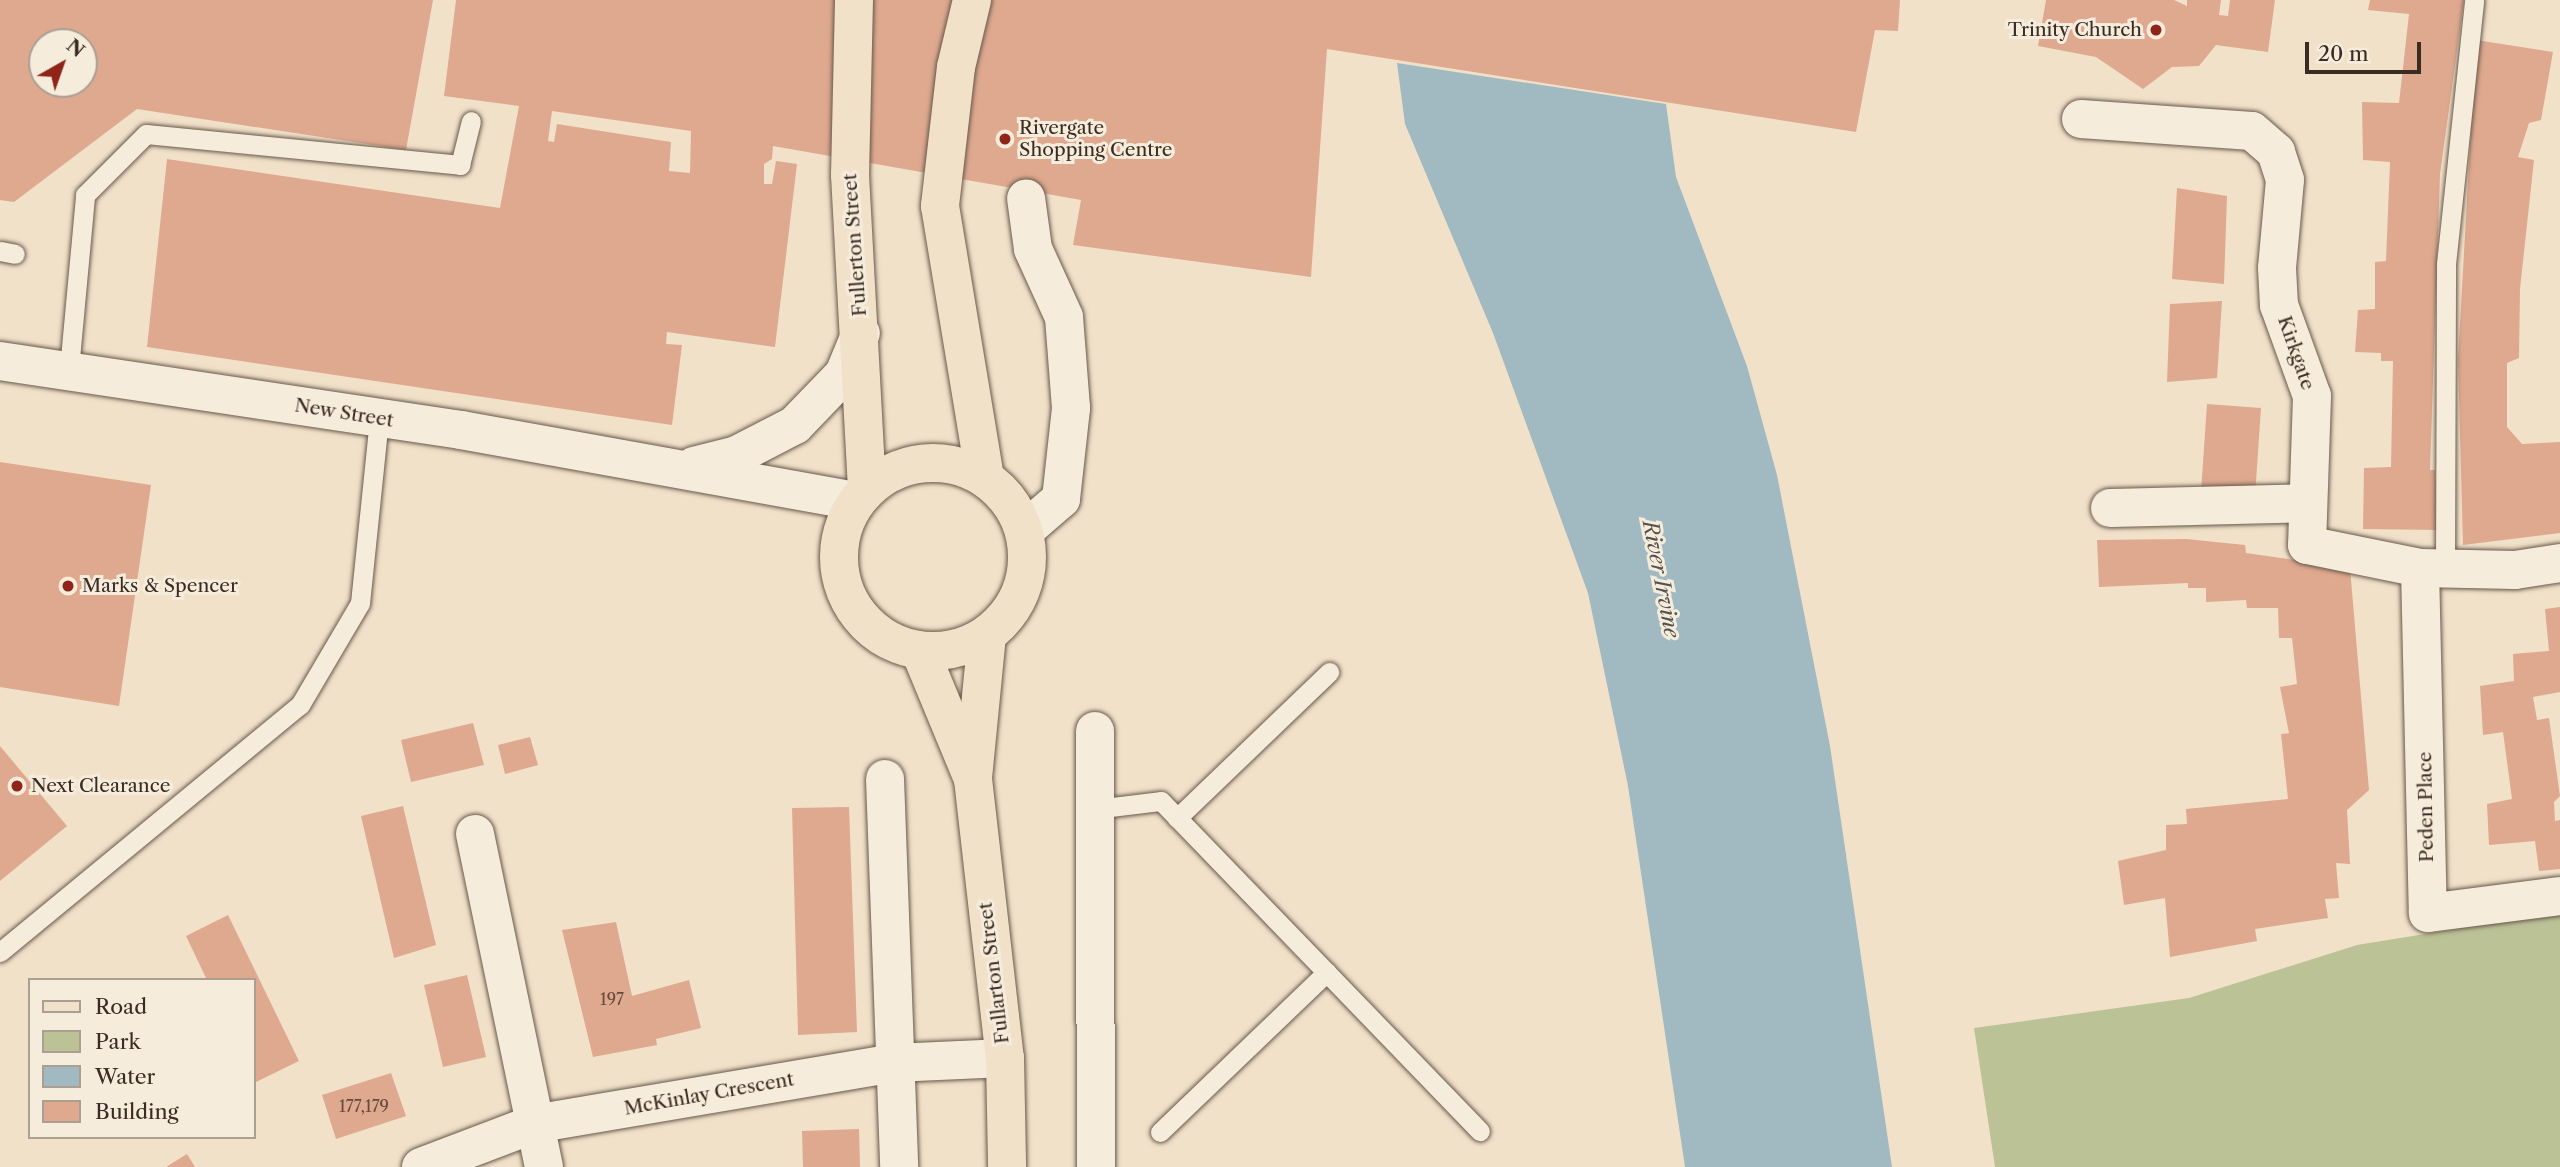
<!DOCTYPE html>
<html>
<head>
<meta charset="utf-8">
<style>
  body { margin:0 }
  #map { position:relative; width:2560px; height:1167px; overflow:hidden; background:#f1e1c9; font-family:"Libre Caslon Text",serif }
  div>[style] { position:absolute }
  [style*='--x'] { left:calc(var(--x)*1px); top:calc(var(--y)*1px); width:calc(var(--w)*1px); rotate:calc(var(--a)*1deg) }
  .green>* { inset:0; background:#bbc296 }
  .water>* { inset:0; background:#a1bac2 }
  .building>* { inset:0; background:#dea98f }
  .roads { filter:drop-shadow(0 0 2px #68594c) drop-shadow(0 0 2px #68594c) }
  .service>* { height:19px; margin:-9.5px; padding:0 9.5px; transform-origin:9.5px; border-radius:9.5px; background:#f6ecdc }
  .minor>* { height:38px; margin:-19px; padding:0 19px; transform-origin:19px; border-radius:19px; background:#f6ecdc }
  .tertiary>* { height:38px; margin:-19px; padding:0 19px; transform-origin:19px; border-radius:19px; background:#f6ecdc }
  .primary>* { height:38px; margin:-19px; padding:0 19px; transform-origin:19px; border-radius:19px; background:#f1e1c9 }
  .primary>.ring { margin:-19px; padding:0; box-sizing:content-box; background:none; border:38px solid #f1e1c9; border-radius:50% }
  .dots>* { width:19px; height:19px; translate:-50% -50%; box-sizing:border-box; border:4px solid #f6ecdc; border-radius:50% }
  span { translate:-50% -50%; white-space:nowrap; text-align:center; line-height:1.15; -webkit-text-stroke:6px #f6ecdc; paint-order:stroke }
  .number-label { font-size:16px; color:#644b3e }
  .number-label span { -webkit-text-stroke-width:0 }
  .poi-label { font-size:19px; color:#3b2c23 }
  .right { translate:-100% -50%; text-align:right }
  .left { translate:0 -50%; text-align:left }
  .street-label { font-size:19px; color:#3b2c23 }
  .water-label { font-size:21px; color:#54504b; font-style:italic }
  .legend { position:absolute; left:28px; top:978px; width:228px; height:161px; box-sizing:border-box; background:#f6ecdc; border:2px solid #ab9f92; margin:0; padding:9px 12px; list-style:none; font-size:21px; color:#3b2c23 }
  .legend li { display:flex; align-items:center; gap:14px; height:35px }
  .legend b { width:35px; border:2px solid #ab9f92 }
  .north { position:absolute; left:28px; top:28px; width:70px; height:70px; box-sizing:border-box; background:#f6ecdc; border:2px solid #ab9f92; border-radius:50%; rotate:40deg; font-size:19px; font-weight:700; line-height:28px; text-align:center; color:#3b2c23 }
  .north::after { content:''; display:block; margin:auto; width:24px; height:32px; background:#8f2418; clip-path:polygon(50% 0,100% 100%,50% 72%,0 100%) }
  .scale { position:absolute; left:2305px; top:42px; width:116px; height:32px; box-sizing:border-box; border:4px solid #3b2c23; border-top:0; padding-left:9px; font-size:21px; line-height:24px; white-space:nowrap; color:#3b2c23; -webkit-text-stroke:5px #f6ecdc; paint-order:stroke }
</style>
</head>
<body>
<div id="map">
  <div class="green">
    <div style="clip-path:polygon(2560px 912px,2560px 1167px,1995px 1167px,1974px 1028px,2189px 998px,2357px 945px)"></div>
  </div>
  <div class="water">
    <div style="clip-path:polygon(1397px 63px,1666px 104px,1676px 177px,1747px 366px,1777px 475px,1830px 746px,1892px 1167px,1685px 1167px,1628px 786px,1588px 593px,1493px 333px,1405px 124px)"></div>
  </div>
  <div class="building">
    <div style="clip-path:polygon(evenodd,0 0,433px 0,406px 150px,137px 109px,14px 202px,0 200px,0 0,42px 42px,84px 42px,84px 84px,42px 84px,42px 42px)"></div>
    <div style="clip-path:polygon(evenodd,456px 0,1900px 0,1898px 31px,1875px 30px,1856px 132px,1327px 49px,1311px 277px,1073px 245px,1081px 200px,773px 146px,772px 159px,764px 164px,764px 184px,772px 184px,776px 161px,797px 164px,775px 347px,667px 332px,666px 344px,682px 345px,672px 425px,147px 347px,167px 159px,500px 208px,519px 106px,444px 96px,456px 0,552px 111px,691px 131px,690px 173px,669px 171px,671px 142px,557px 124px,554px 142px,548px 141px,552px 111px)"></div>
    <div style="clip-path:polygon(2046px 0,2174px 0,2187px 6px,2187px 0,2221px 0,2219px 15px,2228px 16px,2230px 0,2275px 0,2268px 52px,2216px 45px,2199px 66px,2172px 67px,2143px 89px,2096px 57px,2038px 46px)"></div>
    <div style="clip-path:polygon(2370px 0,2464px 0,2440px 174px,2430px 470px,2435px 470px,2438px 530px,2363px 529px,2364px 468px,2391px 467px,2393px 361px,2381px 361px,2381px 353px,2355px 352px,2358px 310px,2375px 309px,2375px 262px,2386px 261px,2390px 162px,2363px 160px,2362px 102px,2399px 103px,2409px 14px,2368px 10px)"></div>
    <div style="clip-path:polygon(2476px 40px,2553px 52px,2541px 120px,2529px 123px,2518px 157px,2534px 160px,2520px 289px,2519px 358px,2507px 363px,2507px 427px,2522px 444px,2560px 442px,2560px 533px,2463px 545px,2458px 359px)"></div>
    <div style="clip-path:polygon(2177px 188px,2227px 196px,2224px 284px,2172px 279px)"></div>
    <div style="clip-path:polygon(2222px 301px,2217px 378px,2167px 382px,2170px 304px)"></div>
    <div style="clip-path:polygon(2207px 404px,2261px 408px,2255px 496px,2201px 492px)"></div>
    <div style="clip-path:polygon(0 462px,151px 485px,119px 706px,0 687px)"></div>
    <div style="clip-path:polygon(2186px 539px,2245px 545px,2246px 553px,2350px 568px,2369px 790px,2347px 810px,2350px 864px,2336px 863px,2339px 898px,2325px 899px,2328px 918px,2255px 929px,2257px 941px,2170px 957px,2165px 898px,2124px 905px,2118px 861px,2166px 850px,2166px 825px,2187px 824px,2186px 809px,2288px 799px,2281px 734px,2289px 733px,2280px 687px,2297px 684px,2292px 638px,2279px 638px,2278px 608px,2247px 608px,2246px 600px,2206px 602px,2206px 588px,2188px 588px,2188px 583px,2099px 587px,2097px 540px)"></div>
    <div style="clip-path:polygon(2560px 607px,2560px 692px,2533px 697px,2537px 720px,2549px 718px,2560px 796px,2554px 802px,2555px 821px,2560px 820px,2560px 869px,2539px 871px,2535px 841px,2489px 845px,2487px 804px,2512px 799px,2503px 732px,2483px 735px,2480px 686px,2514px 681px,2513px 654px,2549px 651px,2545px 609px)"></div>
    <div style="clip-path:polygon(473px 723px,484px 765px,411px 782px,401px 740px)"></div>
    <div style="clip-path:polygon(530px 737px,538px 765px,505px 774px,498px 745px)"></div>
    <div style="clip-path:polygon(0 746px,67px 826px,0 881px)"></div>
    <div style="clip-path:polygon(403px 806px,436px 945px,394px 958px,361px 816px)"></div>
    <div style="clip-path:polygon(849px 807px,857px 1032px,798px 1035px,792px 808px)"></div>
    <div style="clip-path:polygon(228px 915px,299px 1061px,256px 1082px,254px 980px,207px 980px,186px 936px)"></div>
    <div style="clip-path:polygon(616px 922px,632px 996px,689px 980px,701px 1028px,656px 1039px,657px 1045px,593px 1057px,562px 930px)"></div>
    <div style="clip-path:polygon(467px 975px,486px 1057px,443px 1067px,424px 985px)"></div>
    <div style="clip-path:polygon(391px 1073px,406px 1116px,336px 1139px,322px 1095px)"></div>
    <div style="clip-path:polygon(859px 1129px,860px 1167px,803px 1167px,802px 1131px)"></div>
    <div style="clip-path:polygon(187px 1154px,195px 1167px,166px 1167px)"></div>
  </div>
  <div class="roads">
    <div class="service">
      <div style="--x:0;--y:251;--w:15;--a:11"></div>
      <div style="--x:69;--y:369;--w:175;--a:-84.7"></div>
      <div style="--x:85;--y:195;--w:86;--a:-45"></div>
      <div style="--x:146;--y:134;--w:316;--a:5.6"></div>
      <div style="--x:460;--y:165;--w:45;--a:-76"></div>
      <div style="--x:2445;--y:569;--w:305;--a:-89.8"></div>
      <div style="--x:2446;--y:264;--w:265;--a:-83.9"></div>
      <div style="--x:1095;--y:809;--w:66;--a:-6.9"></div>
      <div style="--x:1161;--y:801;--w:459;--a:46"></div>
      <div style="--x:1177;--y:818;--w:211;--a:-43.8"></div>
      <div style="--x:0;--y:952;--w:389;--a:-39.5"></div>
      <div style="--x:300;--y:705;--w:118;--a:-59.5"></div>
      <div style="--x:360;--y:603;--w:186;--a:-84.1"></div>
      <div style="--x:1160;--y:1132;--w:231;--a:-43.8"></div>
    </div>
    <div class="minor">
      <div style="--x:2081;--y:119;--w:171;--a:4"></div>
      <div style="--x:2252;--y:131;--w:32;--a:41"></div>
      <div style="--x:2276;--y:152;--w:29;--a:72"></div>
      <div style="--x:2285;--y:180;--w:88;--a:95.2"></div>
      <div style="--x:2277;--y:268;--w:37;--a:87"></div>
      <div style="--x:2279;--y:305;--w:97;--a:70.1"></div>
      <div style="--x:2312;--y:396;--w:149;--a:91.9"></div>
      <div style="--x:2307;--y:545;--w:115;--a:11.5"></div>
      <div style="--x:2420;--y:568;--w:95;--a:1.2"></div>
      <div style="--x:2515;--y:570;--w:46;--a:-8.8"></div>
      <div style="--x:2110;--y:508;--w:198;--a:-1.4"></div>
      <div style="--x:1024;--y:531;--w:49;--a:-40.9"></div>
      <div style="--x:1061;--y:499;--w:92;--a:-83.7"></div>
      <div style="--x:1071;--y:408;--w:91;--a:-94.4"></div>
      <div style="--x:1064;--y:317;--w:75;--a:-114.5"></div>
      <div style="--x:1033;--y:249;--w:51;--a:-97.8"></div>
      <div style="--x:2420;--y:568;--w:345;--a:88.7"></div>
      <div style="--x:2428;--y:913;--w:133;--a:-7.3"></div>
      <div style="--x:1095;--y:731;--w:436;--a:89.9"></div>
      <div style="--x:885;--y:779;--w:388;--a:87.9"></div>
      <div style="--x:475;--y:834;--w:340;--a:78.3"></div>
      <div style="--x:421;--y:1167;--w:121;--a:-20.8"></div>
      <div style="--x:534;--y:1124;--w:364;--a:-9.6"></div>
      <div style="--x:893;--y:1063;--w:112;--a:-2.6"></div>
    </div>
    <div class="tertiary">
      <div style="--x:0;--y:361;--w:466;--a:8.5"></div>
      <div style="--x:461;--y:430;--w:402;--a:10.2"></div>
      <div style="--x:694;--y:466;--w:44;--a:-14.3"></div>
      <div style="--x:737;--y:455;--w:65;--a:-27.3"></div>
      <div style="--x:795;--y:425;--w:71;--a:-46.1"></div>
      <div style="--x:844;--y:374;--w:44;--a:-67.5"></div>
    </div>
    <div class="primary">
      <div style="--x:854;--y:0;--w:175;--a:91.3"></div>
      <div style="--x:850;--y:175;--w:314;--a:86.9"></div>
      <div style="--x:972;--y:0;--w:69;--a:103.4"></div>
      <div style="--x:956;--y:67;--w:140;--a:96.6"></div>
      <div style="--x:940;--y:206;--w:276;--a:80.6"></div>
      <div class="ring" style="left:839px;top:463px;width:150px;height:150px"></div>
      <div style="--x:987;--y:635;--w:145;--a:95.6"></div>
      <div style="--x:973;--y:779;--w:281;--a:83.5"></div>
      <div style="--x:1005;--y:1058;--w:109;--a:88.9"></div>
      <div style="--x:920;--y:651;--w:133;--a:67.5"></div>
    </div>
  </div>
  <div class="dots">
    <div style="left:2156px;top:30px;background:#8f2418"></div>
    <div style="left:1005px;top:139px;background:#8f2418"></div>
    <div style="left:68px;top:586px;background:#8f2418"></div>
    <div style="left:17px;top:786px;background:#8f2418"></div>
  </div>
  <div class="number-label">
    <span style="left:612px;top:999px">197</span>
    <span style="left:364px;top:1106px">177,179</span>
  </div>
  <div class="poi-label">
    <span class="right" style="left:2142px;top:30px">Trinity Church</span>
    <span class="left" style="left:1019px;top:139px">Rivergate<br>Shopping Centre</span>
    <span class="left" style="left:82px;top:586px">Marks &amp; Spencer</span>
    <span class="left" style="left:31px;top:786px">Next Clearance</span>
  </div>
  <div class="street-label">
    <span style="left:855px;top:245px;rotate:-94deg">Fullerton Street</span>
    <span style="left:2296px;top:353px;rotate:71deg">Kirkgate</span>
    <span style="left:344px;top:413px;rotate:9deg">New Street</span>
    <span style="left:2426px;top:807px;rotate:-91deg">Peden Place</span>
    <span style="left:994px;top:973px;rotate:-97deg">Fullarton Street</span>
    <span style="left:709px;top:1094px;rotate:-10deg">McKinlay Crescent</span>
  </div>
  <div class="water-label">
    <span style="left:1661px;top:579px;rotate:79deg">River Irvine</span>
  </div>
  <ul class="legend">
  <li><b style="height:9px;background:#f1e1c9"></b>Road</li>
  <li><b style="height:19px;background:#bbc296"></b>Park</li>
  <li><b style="height:19px;background:#a1bac2"></b>Water</li>
  <li><b style="height:19px;background:#dea98f"></b>Building</li>
  </ul>
  <div class="north">N</div>
  <div class="scale">20 m</div>
</div>
</body>
</html>
